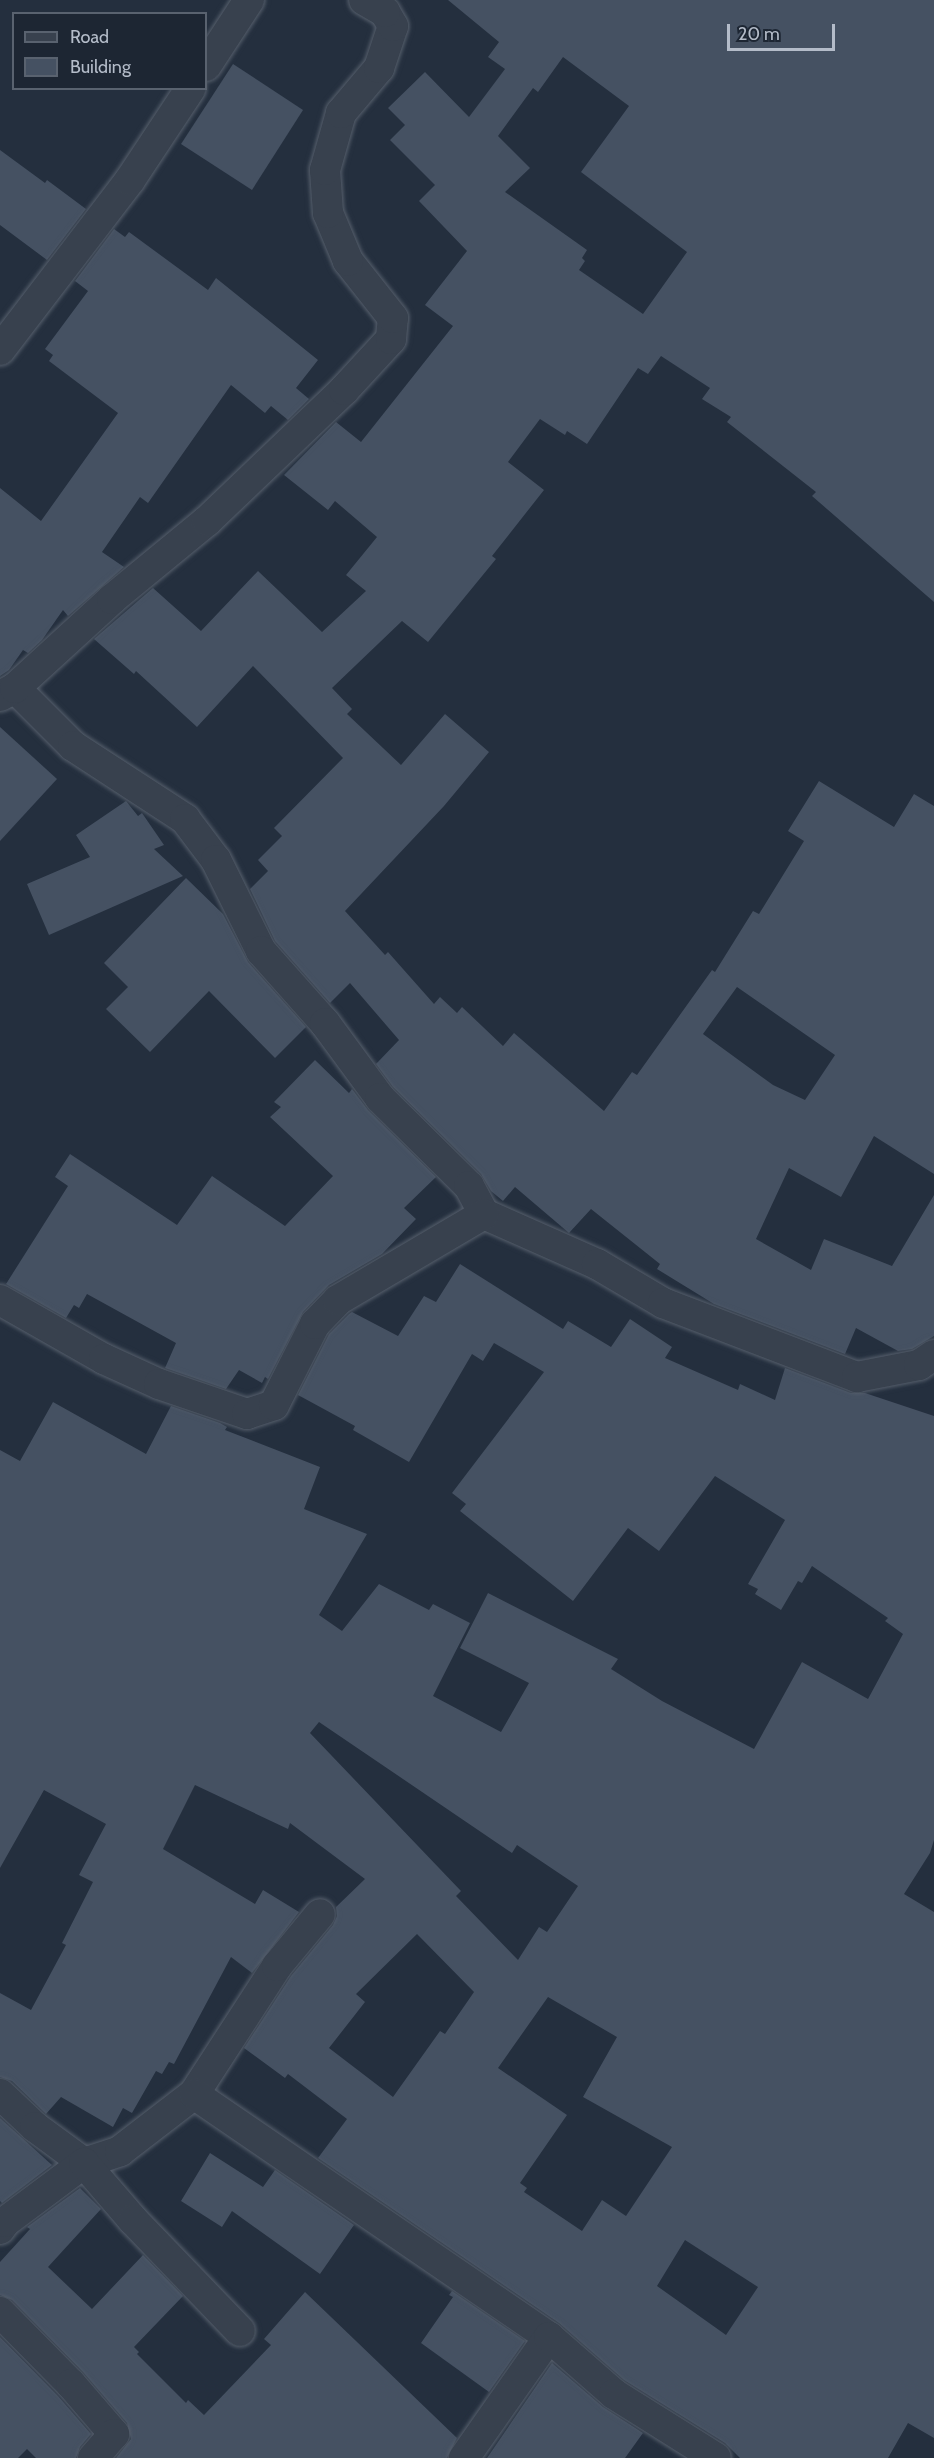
<!DOCTYPE html>
<html>
<head>
<meta charset="utf-8">
<style>
  body { margin:0 }
  #map { position:relative; width:934px; height:2458px; overflow:hidden; background:#242f3e; font-family:Cabin,sans-serif }
  div>[style] { position:absolute }
  [style*='--x'] { left:calc(var(--x)*1px); top:calc(var(--y)*1px); width:calc(var(--w)*1px); rotate:calc(var(--a)*1deg) }
  .building>* { inset:0; background:#455162 }
  .roads { filter:drop-shadow(0 0 2px #565f6c) drop-shadow(0 0 2px #565f6c) }
  .minor>* { height:30px; margin:-15px; padding:0 15px; transform-origin:15px; border-radius:15px; background:#38414e }
  span { translate:-50% -50%; white-space:nowrap; text-align:center; line-height:1.15; -webkit-text-stroke:5px #1d2633; paint-order:stroke }
  .legend { position:absolute; left:12px; top:12px; width:195px; height:78px; box-sizing:border-box; background:#1d2633; border:2px solid #59626f; margin:0; padding:8px 10px; list-style:none; font-size:18px; color:#b4bcc9 }
  .legend li { display:flex; align-items:center; gap:12px; height:30px }
  .legend b { width:30px; border:2px solid #59626f }
  .scale { position:absolute; left:727px; top:24px; width:108px; height:27px; box-sizing:border-box; border:3px solid #b4bcc9; border-top:0; padding-left:8px; font-size:18px; line-height:21px; white-space:nowrap; color:#b4bcc9; -webkit-text-stroke:4px #1d2633; paint-order:stroke }
</style>
</head>
<body>
<div id="map">
  <div class="building">
    <div style="clip-path:polygon(evenodd,448px 0,934px 0,934px 602px,812px 496px,816px 492px,727px 422px,731px 417px,702px 399px,710px 388px,661px 356px,648px 374px,638px 368px,587px 444px,567px 431px,565px 435px,540px 419px,508px 462px,544px 490px,492px 556px,496px 559px,428px 642px,402px 621px,332px 688px,352px 709px,347px 714px,401px 765px,445px 714px,489px 752px,444px 806px,345px 911px,385px 955px,388px 952px,434px 1004px,440px 997px,457px 1013px,462px 1007px,503px 1046px,514px 1033px,604px 1111px,632px 1072px,637px 1075px,712px 970px,715px 972px,753px 911px,759px 914px,804px 841px,788px 831px,819px 781px,894px 827px,914px 794px,934px 806px,934px 1174px,874px 1136px,841px 1197px,789px 1168px,756px 1239px,811px 1270px,824px 1239px,892px 1266px,934px 1195px,934px 1336px,912px 1349px,898px 1351px,856px 1328px,845px 1354px,714px 1304px,657px 1269px,660px 1264px,591px 1209px,569px 1233px,515px 1187px,503px 1201px,491px 1191px,481px 1174px,393px 1087px,376px 1064px,399px 1040px,350px 983px,330px 1003px,275px 941px,250px 889px,268px 871px,258px 860px,282px 836px,274px 828px,343px 758px,253px 666px,197px 727px,136px 671px,134px 674px,94px 639px,153px 588px,201px 631px,258px 571px,322px 632px,366px 591px,346px 575px,377px 537px,335px 501px,328px 510px,284px 475px,336px 422px,361px 442px,453px 326px,425px 305px,467px 251px,419px 201px,435px 185px,390px 140px,405px 125px,388px 108px,425px 72px,469px 117px,505px 69px,488px 57px,499px 42px,448px 0,563px 57px,629px 106px,581px 172px,687px 252px,643px 314px,579px 270px,585px 261px,582px 258px,587px 250px,505px 192px,530px 168px,498px 136px,533px 88px,538px 92px,563px 57px,448px 0,737px 987px,835px 1055px,805px 1100px,773px 1085px,703px 1034px,737px 987px)"></div>
    <div style="clip-path:polygon(233px 64px,303px 110px,252px 190px,181px 144px)"></div>
    <div style="clip-path:polygon(0 150px,45px 183px,47px 180px,86px 209px,47px 260px,0 225px)"></div>
    <div style="clip-path:polygon(114px 229px,125px 237px,129px 232px,208px 290px,216px 278px,318px 360px,296px 388px,309px 399px,288px 420px,271px 406px,265px 413px,231px 385px,148px 503px,140px 497px,102px 552px,124px 567px,68px 616px,63px 610px,42px 640px,28px 653px,23px 650px,9px 670px,0 676px,0 488px,41px 521px,118px 413px,49px 361px,53px 355px,45px 349px,88px 291px,75px 281px)"></div>
    <div style="clip-path:polygon(0 727px,57px 779px,0 841px)"></div>
    <div style="clip-path:polygon(126px 801px,138px 816px,142px 813px,164px 845px,154px 849px,183px 876px,49px 935px,27px 884px,90px 857px,76px 835px)"></div>
    <div style="clip-path:polygon(186px 878px,223px 914px,248px 962px,306px 1027px,275px 1058px,209px 991px,150px 1052px,106px 1009px,128px 987px,104px 963px)"></div>
    <div style="clip-path:polygon(315px 1060px,349px 1093px,352px 1089px,368px 1110px,436px 1177px,404px 1208px,416px 1219px,382px 1254px,329px 1285px,303px 1312px,268px 1379px,265px 1377px,262px 1383px,239px 1370px,226px 1389px,165px 1368px,176px 1343px,87px 1294px,79px 1308px,74px 1305px,66px 1318px,6px 1284px,68px 1186px,55px 1177px,70px 1154px,177px 1225px,212px 1176px,285px 1226px,333px 1176px,270px 1117px,281px 1107px,274px 1102px)"></div>
    <div style="clip-path:polygon(evenodd,460px 1264px,563px 1329px,568px 1321px,611px 1347px,630px 1319px,672px 1347px,665px 1358px,738px 1390px,740px 1384px,775px 1400px,785px 1368px,851px 1393px,865px 1393px,934px 1416px,934px 1840px,930px 1853px,904px 1894px,934px 1912px,934px 2438px,908px 2423px,888px 2458px,740px 2458px,725px 2443px,624px 2380px,559px 2323px,318px 2158px,347px 2119px,288px 2074px,285px 2078px,244px 2048px,291px 1976px,333px 1925px,337px 1916px,336px 1907px,365px 1879px,290px 1823px,288px 1829px,195px 1785px,163px 1849px,255px 1904px,263px 1890px,299px 1912px,252px 1973px,231px 1957px,174px 2064px,169px 2062px,162px 2074px,156px 2071px,132px 2113px,123px 2108px,113px 2127px,61px 2097px,46px 2114px,12px 2081px,0 2077px,0 1993px,31px 2010px,66px 1945px,62px 1943px,93px 1882px,79px 1875px,106px 1824px,44px 1790px,0 1868px,0 1450px,20px 1461px,53px 1402px,146px 1454px,171px 1406px,220px 1423px,227px 1427px,225px 1430px,320px 1467px,304px 1509px,367px 1534px,319px 1615px,342px 1631px,379px 1584px,429px 1610px,433px 1604px,470px 1623px,433px 1696px,501px 1732px,529px 1683px,460px 1648px,488px 1593px,618px 1659px,611px 1669px,662px 1701px,754px 1749px,802px 1662px,868px 1699px,903px 1634px,885px 1621px,888px 1618px,812px 1566px,802px 1583px,798px 1581px,781px 1610px,755px 1594px,758px 1589px,748px 1584px,785px 1520px,715px 1476px,659px 1551px,628px 1528px,573px 1601px,460px 1511px,466px 1504px,452px 1493px,544px 1372px,494px 1343px,483px 1361px,472px 1354px,409px 1462px,353px 1430px,355px 1426px,298px 1395px,329px 1334px,349px 1314px,352px 1312px,398px 1336px,424px 1296px,436px 1302px,460px 1264px,319px 1722px,512px 1853px,517px 1845px,578px 1886px,547px 1932px,539px 1927px,518px 1960px,456px 1896px,461px 1891px,310px 1733px,319px 1722px,460px 1264px,417px 1934px,474px 1992px,445px 2034px,440px 2031px,393px 2097px,329px 2048px,365px 2002px,356px 1994px,417px 1934px,460px 1264px,548px 1997px,617px 2037px,583px 2097px,672px 2147px,626px 2216px,602px 2200px,582px 2231px,524px 2192px,527px 2188px,520px 2183px,567px 2115px,498px 2068px,548px 1997px,460px 1264px,685px 2240px,758px 2287px,726px 2335px,657px 2286px,685px 2240px)"></div>
    <div style="clip-path:polygon(0 2118px,52px 2165px,2px 2203px,0 2201px)"></div>
    <div style="clip-path:polygon(210px 2153px,263px 2187px,275px 2170px,354px 2225px,320px 2274px,232px 2211px,222px 2227px,181px 2201px)"></div>
    <div style="clip-path:polygon(80px 2188px,101px 2209px,48px 2267px,92px 2309px,143px 2255px,183px 2296px,134px 2347px,139px 2352px,137px 2354px,186px 2403px,188px 2400px,204px 2415px,271px 2345px,264px 2339px,305px 2292px,457px 2438px,447px 2458px,116px 2458px,131px 2439px,127px 2423px,83px 2372px,12px 2300px,0 2295px,0 2262px,30px 2229px,27px 2227px)"></div>
    <div style="clip-path:polygon(452px 2291px,525px 2341px,489px 2392px,421px 2343px,453px 2297px,449px 2295px)"></div>
    <div style="clip-path:polygon(0 2337px,58px 2396px,91px 2434px,80px 2447px,76px 2458px,36px 2458px,27px 2449px,18px 2458px,0 2458px)"></div>
    <div style="clip-path:polygon(552px 2363px,603px 2407px,643px 2433px,625px 2458px,487px 2458px)"></div>
  </div>
  <div class="roads">
    <div class="minor">
      <div style="--x:206;--y:66;--w:79;--a:-56.9"></div>
      <div style="--x:0;--y:350;--w:214;--a:-52.6"></div>
      <div style="--x:130;--y:180;--w:110;--a:-56.5"></div>
      <div style="--x:15;--y:688;--w:82;--a:45"></div>
      <div style="--x:73;--y:746;--w:134;--a:33.1"></div>
      <div style="--x:185;--y:819;--w:51;--a:52.9"></div>
      <div style="--x:216;--y:860;--w:102;--a:63.7"></div>
      <div style="--x:261;--y:951;--w:96;--a:48.4"></div>
      <div style="--x:325;--y:1023;--w:93;--a:53.7"></div>
      <div style="--x:380;--y:1098;--w:125;--a:44.7"></div>
      <div style="--x:469;--y:1186;--w:32;--a:62"></div>
      <div style="--x:484;--y:1214;--w:124;--a:23.9"></div>
      <div style="--x:597;--y:1264;--w:77;--a:30.6"></div>
      <div style="--x:663;--y:1303;--w:208;--a:20.9"></div>
      <div style="--x:857;--y:1377;--w:63;--a:-11"></div>
      <div style="--x:919;--y:1365;--w:18;--a:-34"></div>
      <div style="--x:0;--y:696;--w:17;--a:-28"></div>
      <div style="--x:15;--y:688;--w:132;--a:-42.5"></div>
      <div style="--x:112;--y:599;--w:123;--a:-39.4"></div>
      <div style="--x:207;--y:521;--w:190;--a:-43.7"></div>
      <div style="--x:344;--y:390;--w:69;--a:-47.3"></div>
      <div style="--x:391;--y:339;--w:21;--a:-85"></div>
      <div style="--x:393;--y:318;--w:73;--a:-128.3"></div>
      <div style="--x:348;--y:261;--w:52;--a:-112.6"></div>
      <div style="--x:328;--y:213;--w:43;--a:-94"></div>
      <div style="--x:325;--y:170;--w:59;--a:-74.3"></div>
      <div style="--x:341;--y:113;--w:59;--a:-49.8"></div>
      <div style="--x:379;--y:68;--w:44;--a:-71.6"></div>
      <div style="--x:393;--y:26;--w:16;--a:-120"></div>
      <div style="--x:385;--y:12;--w:24;--a:-150"></div>
      <div style="--x:0;--y:1300;--w:120;--a:29.6"></div>
      <div style="--x:104;--y:1359;--w:60;--a:24.4"></div>
      <div style="--x:159;--y:1384;--w:93;--a:18.8"></div>
      <div style="--x:247;--y:1414;--w:28;--a:-18"></div>
      <div style="--x:274;--y:1405;--w:91;--a:-63.2"></div>
      <div style="--x:315;--y:1324;--w:33;--a:-46"></div>
      <div style="--x:338;--y:1300;--w:169;--a:-30.5"></div>
      <div style="--x:0;--y:2094;--w:48;--a:43.3"></div>
      <div style="--x:35;--y:2127;--w:61;--a:36.3"></div>
      <div style="--x:84;--y:2163;--w:38;--a:-18"></div>
      <div style="--x:120;--y:2151;--w:93;--a:-37.6"></div>
      <div style="--x:194;--y:2094;--w:153;--a:-57"></div>
      <div style="--x:277;--y:1966;--w:67;--a:-50.4"></div>
      <div style="--x:194;--y:2094;--w:430;--a:34.4"></div>
      <div style="--x:549;--y:2337;--w:148;--a:125.1"></div>
      <div style="--x:0;--y:2229;--w:9;--a:-54"></div>
      <div style="--x:5;--y:2222;--w:99;--a:-36.8"></div>
      <div style="--x:84;--y:2163;--w:75;--a:49.3"></div>
      <div style="--x:133;--y:2220;--w:154;--a:46.1"></div>
      <div style="--x:0;--y:2312;--w:101;--a:45.4"></div>
      <div style="--x:71;--y:2384;--w:66;--a:49.3"></div>
      <div style="--x:114;--y:2434;--w:32;--a:131"></div>
      <div style="--x:549;--y:2337;--w:86;--a:41.2"></div>
      <div style="--x:614;--y:2394;--w:120;--a:32.1"></div>
    </div>
  </div>
  <ul class="legend">
  <li><b style="height:8px;background:#38414e"></b>Road</li>
  <li><b style="height:16px;background:#455162"></b>Building</li>
  </ul>
  <div class="scale">20 m</div>
</div>
</body>
</html>
